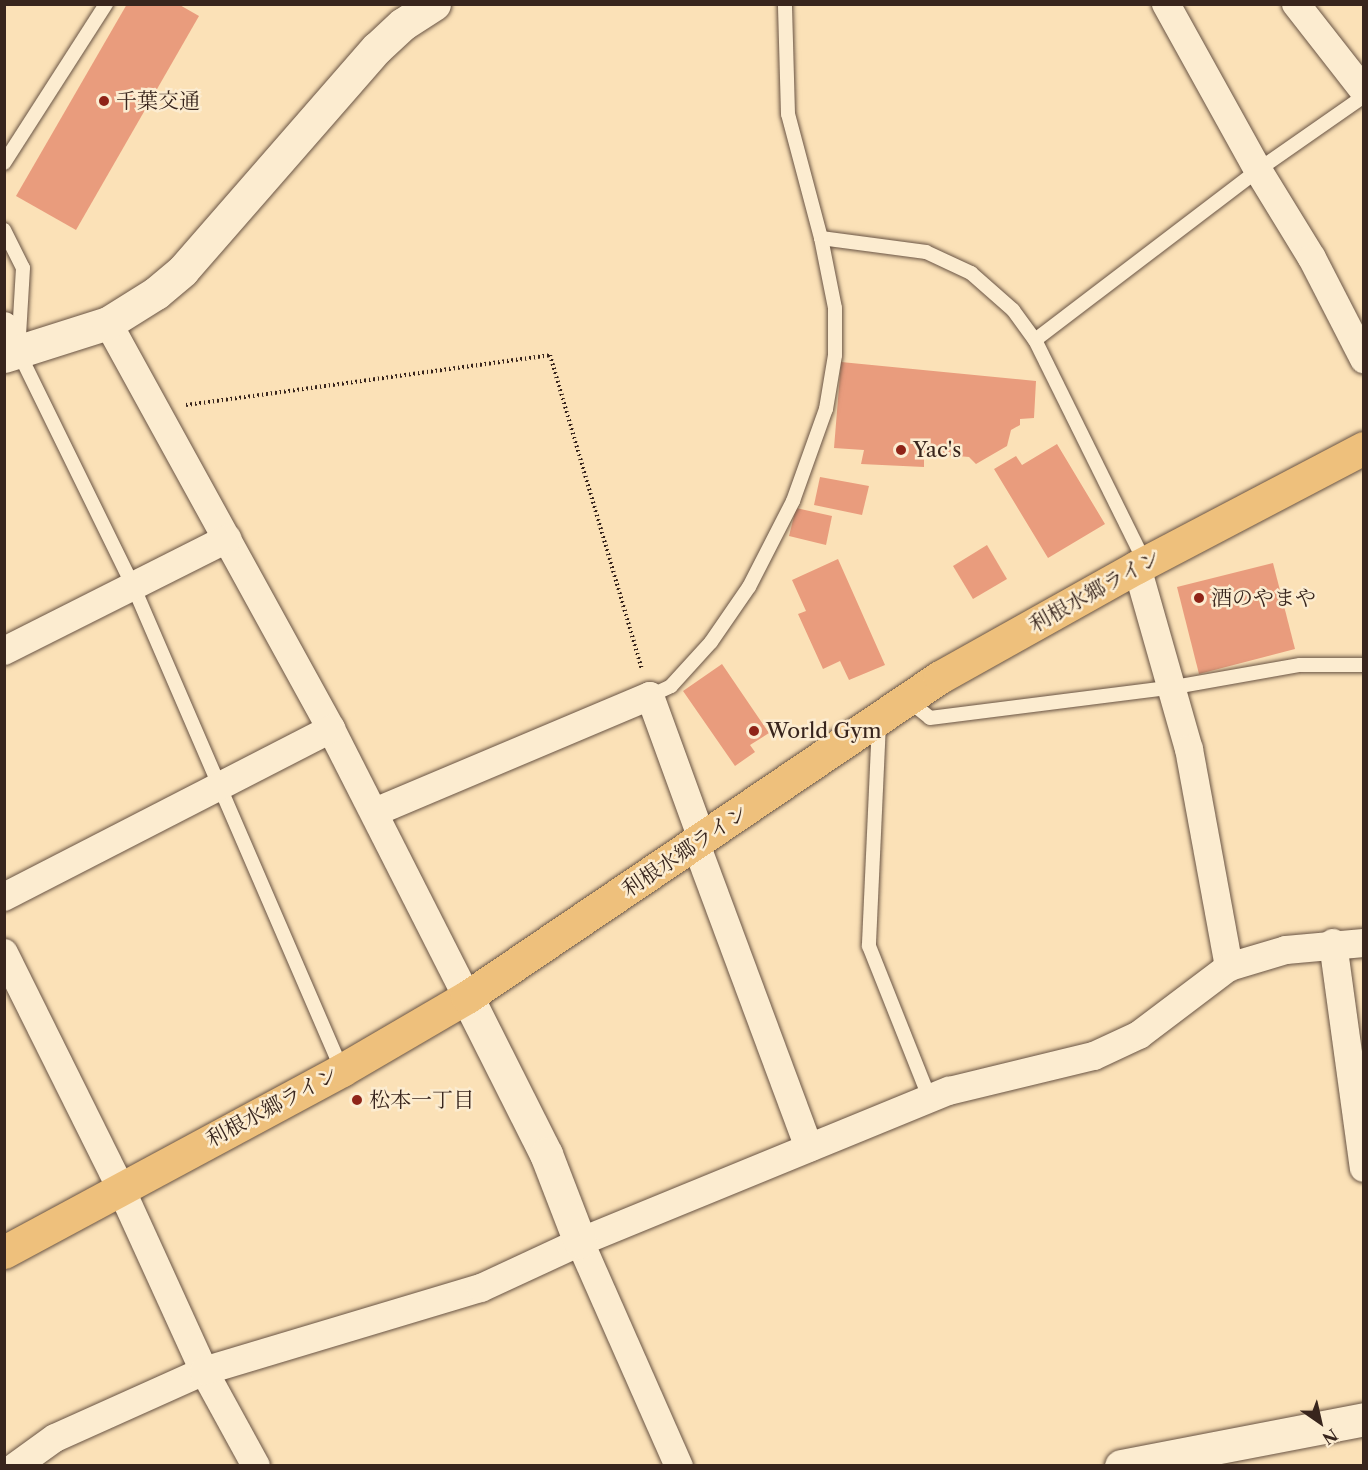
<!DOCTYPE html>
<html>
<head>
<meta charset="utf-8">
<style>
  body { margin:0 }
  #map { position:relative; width:1368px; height:1470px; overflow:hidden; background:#fbe1b7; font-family:"Libre Caslon Text","Noto Serif JP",serif }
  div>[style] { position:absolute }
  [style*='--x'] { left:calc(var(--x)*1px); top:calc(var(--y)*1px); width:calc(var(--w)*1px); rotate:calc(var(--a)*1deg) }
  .building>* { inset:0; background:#e99c7d }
  .path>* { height:4px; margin-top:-2px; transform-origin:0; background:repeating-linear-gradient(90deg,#38251d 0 1.5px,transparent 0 4.5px) }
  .roads { filter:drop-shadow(0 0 2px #695444) drop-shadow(0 0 2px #695444) }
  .service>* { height:14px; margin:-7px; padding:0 7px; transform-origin:7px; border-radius:7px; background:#fcecd0 }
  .minor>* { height:28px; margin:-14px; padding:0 14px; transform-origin:14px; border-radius:14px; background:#fcecd0 }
  .tertiary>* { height:33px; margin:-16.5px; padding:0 16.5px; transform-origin:16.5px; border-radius:16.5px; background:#fcecd0 }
  .trunk>* { height:33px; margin:-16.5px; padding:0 16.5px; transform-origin:16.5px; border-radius:16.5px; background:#eec07c }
  .dots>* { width:16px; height:16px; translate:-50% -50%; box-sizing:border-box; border:3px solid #fcecd0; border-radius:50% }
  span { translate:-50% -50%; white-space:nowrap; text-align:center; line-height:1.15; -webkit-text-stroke:5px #fcecd0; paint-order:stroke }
  .poi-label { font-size:21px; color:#38251d }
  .left { translate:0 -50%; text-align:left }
  .street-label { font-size:21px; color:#38251d }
  .frame { position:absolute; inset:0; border:6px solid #38251d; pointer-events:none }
  .north { position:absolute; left:1290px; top:1392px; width:60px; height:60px; -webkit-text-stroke:4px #fcecd0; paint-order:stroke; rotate:146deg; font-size:16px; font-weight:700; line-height:24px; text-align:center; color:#38251d }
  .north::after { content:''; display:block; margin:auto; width:21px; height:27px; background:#38251d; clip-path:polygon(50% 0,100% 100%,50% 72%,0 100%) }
</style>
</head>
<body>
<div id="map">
  <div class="building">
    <div style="clip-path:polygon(127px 4px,178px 4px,199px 16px,76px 230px,16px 196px)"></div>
    <div style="clip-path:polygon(841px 362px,1036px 381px,1034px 418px,1020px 419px,1020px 425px,1011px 430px,1007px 446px,976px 464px,969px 457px,924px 453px,924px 467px,861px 464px,864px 450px,834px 448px)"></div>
    <div style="clip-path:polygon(1057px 444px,1105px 524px,1048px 558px,994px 469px,1016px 456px,1022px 465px)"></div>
    <div style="clip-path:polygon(820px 477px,869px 486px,862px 515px,814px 505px)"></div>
    <div style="clip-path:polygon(796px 508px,832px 516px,826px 545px,789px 536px)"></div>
    <div style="clip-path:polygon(987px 545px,1007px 579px,973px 599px,953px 566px)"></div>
    <div style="clip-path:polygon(838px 559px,885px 665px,849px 680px,840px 661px,823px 669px,798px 614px,806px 611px,792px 580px)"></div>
    <div style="clip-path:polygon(1273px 563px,1295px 649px,1199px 674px,1177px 587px)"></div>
    <div style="clip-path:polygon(722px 664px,769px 733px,750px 745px,755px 752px,735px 766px,683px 691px)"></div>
  </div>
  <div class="path">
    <div style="--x:186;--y:405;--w:367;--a:-7.8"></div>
    <div style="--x:550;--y:355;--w:327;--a:73.7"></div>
  </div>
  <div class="roads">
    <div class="service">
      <div style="--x:4;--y:163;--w:189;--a:-57.3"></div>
      <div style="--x:4;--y:230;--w:42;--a:63.4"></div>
      <div style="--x:23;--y:268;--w:83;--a:93.4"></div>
      <div style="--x:18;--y:351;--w:264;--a:63.9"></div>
      <div style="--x:134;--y:588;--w:525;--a:66.66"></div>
      <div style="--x:821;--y:238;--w:106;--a:7.6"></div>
      <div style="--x:926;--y:252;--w:50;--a:25"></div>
      <div style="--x:971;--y:273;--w:56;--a:41.4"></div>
      <div style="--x:1013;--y:310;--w:37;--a:54"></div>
      <div style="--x:1035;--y:340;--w:249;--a:63.7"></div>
      <div style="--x:1035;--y:340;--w:280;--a:-37.3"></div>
      <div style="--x:1258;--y:170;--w:129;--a:-34.9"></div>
      <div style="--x:650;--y:696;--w:23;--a:-25"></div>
      <div style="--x:671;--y:686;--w:59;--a:-47.7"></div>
      <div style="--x:711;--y:642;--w:67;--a:-55.4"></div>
      <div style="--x:749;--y:587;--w:97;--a:-62.9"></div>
      <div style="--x:793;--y:501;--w:98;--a:-70.3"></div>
      <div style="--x:826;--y:409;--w:55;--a:-80.5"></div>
      <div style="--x:835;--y:355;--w:47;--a:-90"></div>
      <div style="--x:835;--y:308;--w:71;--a:-101.3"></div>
      <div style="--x:821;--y:238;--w:128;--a:-104.9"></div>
      <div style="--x:788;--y:114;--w:110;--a:-91.6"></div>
      <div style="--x:908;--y:700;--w:28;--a:39"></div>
      <div style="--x:930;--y:718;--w:241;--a:-7.2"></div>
      <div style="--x:1169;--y:688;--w:133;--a:-10"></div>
      <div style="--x:1300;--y:665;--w:64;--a:0"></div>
      <div style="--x:879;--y:723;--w:223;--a:92.6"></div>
      <div style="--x:869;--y:946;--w:165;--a:68.3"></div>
    </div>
    <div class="minor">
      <div style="--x:1166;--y:4;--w:190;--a:61"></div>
      <div style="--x:1258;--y:170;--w:103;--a:58.5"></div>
      <div style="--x:1312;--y:258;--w:114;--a:62.8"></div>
      <div style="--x:1296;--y:4;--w:110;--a:52"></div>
      <div style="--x:108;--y:323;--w:463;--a:61.2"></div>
      <div style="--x:331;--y:729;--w:301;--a:63.1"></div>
      <div style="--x:4;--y:326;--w:29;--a:61"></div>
      <div style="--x:1137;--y:567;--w:189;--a:74.1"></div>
      <div style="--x:1189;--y:749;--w:222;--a:79.6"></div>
      <div style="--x:4;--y:651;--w:250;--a:-26.7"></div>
      <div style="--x:375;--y:812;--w:298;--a:-22.9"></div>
      <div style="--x:650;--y:696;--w:152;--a:70"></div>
      <div style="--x:696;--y:844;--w:324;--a:69.6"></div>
      <div style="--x:4;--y:897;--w:368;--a:-27.2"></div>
      <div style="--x:1333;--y:943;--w:227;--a:82.2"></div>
      <div style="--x:4;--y:953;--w:263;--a:63.6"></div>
      <div style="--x:121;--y:1189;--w:200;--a:65.5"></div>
      <div style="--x:204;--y:1371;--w:108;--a:61.3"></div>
      <div style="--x:580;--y:1242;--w:245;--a:66.2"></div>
      <div style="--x:16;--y:1466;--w:48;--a:-35.7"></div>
      <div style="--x:55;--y:1438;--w:163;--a:-24.2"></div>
      <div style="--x:204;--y:1371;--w:289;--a:-16.7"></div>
      <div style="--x:481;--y:1288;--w:109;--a:-24.9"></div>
      <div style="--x:580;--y:1242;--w:399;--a:-22.3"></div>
      <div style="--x:949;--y:1091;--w:149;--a:-13.6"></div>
      <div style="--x:1094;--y:1056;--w:50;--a:-25"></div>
      <div style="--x:1139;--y:1035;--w:113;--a:-37.1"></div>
      <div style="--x:1229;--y:967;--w:59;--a:-16.6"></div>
      <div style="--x:1286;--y:950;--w:78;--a:-5.1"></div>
    </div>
    <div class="tertiary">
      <div style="--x:4;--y:356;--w:109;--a:-17.6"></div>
      <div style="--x:108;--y:323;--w:57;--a:-32"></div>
      <div style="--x:156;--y:293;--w:35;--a:-40"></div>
      <div style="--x:183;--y:270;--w:295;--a:-48.9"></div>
      <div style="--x:377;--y:48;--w:35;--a:-43"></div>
      <div style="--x:403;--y:24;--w:37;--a:-33"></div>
      <div style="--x:467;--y:997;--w:176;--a:63.3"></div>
      <div style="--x:546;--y:1154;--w:94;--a:68.9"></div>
      <div style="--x:1121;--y:1466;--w:248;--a:-10.9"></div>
    </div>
    <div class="trunk">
      <div style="--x:4;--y:1252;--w:384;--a:-28.3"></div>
      <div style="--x:342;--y:1070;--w:145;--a:-30.3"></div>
      <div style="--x:467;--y:997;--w:571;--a:-34.08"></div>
      <div style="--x:940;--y:677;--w:226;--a:-29.2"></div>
      <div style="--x:1137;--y:567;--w:256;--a:-27.7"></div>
    </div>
  </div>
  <div class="dots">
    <div style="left:104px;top:101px;background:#8f2418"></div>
    <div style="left:901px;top:450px;background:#8f2418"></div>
    <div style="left:1199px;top:598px;background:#8f2418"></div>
    <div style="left:754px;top:731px;background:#8f2418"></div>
    <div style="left:357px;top:1100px;background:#8f2418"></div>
  </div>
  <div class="poi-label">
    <span class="left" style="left:116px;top:101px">千葉交通</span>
    <span class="left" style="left:913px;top:450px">Yac's</span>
    <span class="left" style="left:1211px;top:598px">酒のやまや</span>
    <span class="left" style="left:766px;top:731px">World Gym</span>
    <span class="left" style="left:369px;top:1100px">松本一丁目</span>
  </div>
  <div class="street-label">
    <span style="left:1095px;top:591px;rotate:-29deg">利根水郷ライン</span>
    <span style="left:685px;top:851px;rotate:-34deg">利根水郷ライン</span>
    <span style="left:272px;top:1107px;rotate:-28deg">利根水郷ライン</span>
  </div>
  <div class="frame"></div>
  <div class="north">N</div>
</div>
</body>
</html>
